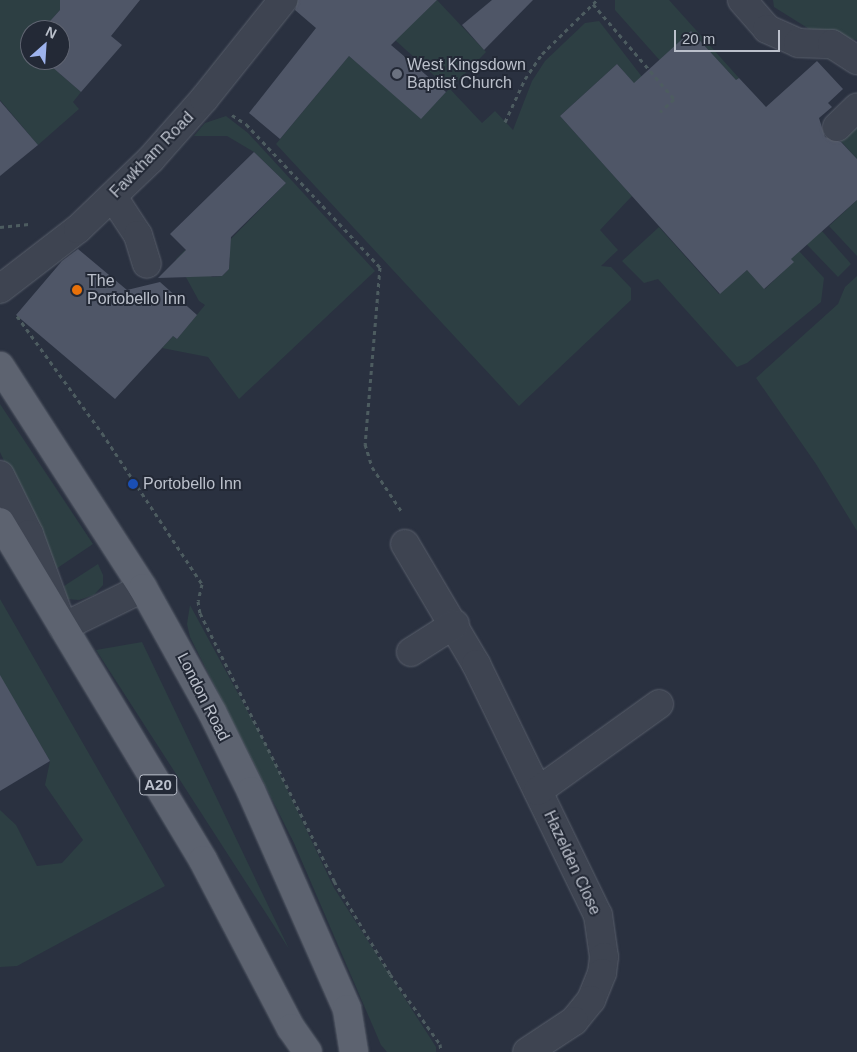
<!DOCTYPE html>
<html>
<head>
<meta charset="utf-8">
<style>
  body { margin:0 }
  #map { position:relative; width:857px; height:1052px; overflow:hidden; background:#2a3140; font-family:Helvetica,sans-serif }
  div>[style] { position:absolute }
  [style*='--x'] { left:calc(var(--x)*1px); top:calc(var(--y)*1px); width:calc(var(--w)*1px); rotate:calc(var(--a)*1deg) }
  .green>* { inset:0; background:#2d3f43 }
  .building>* { inset:0; background:#4f5667 }
  .path>* { height:3px; margin-top:-1.5px; transform-origin:0; background:repeating-linear-gradient(90deg,#4d5c60 0 4px,transparent 0 8px) }
  .roads { filter:drop-shadow(0 0 1px #595f6b) drop-shadow(0 0 1px #595f6b) }
  .minor>* { height:28px; margin:-14px; padding:0 14px; transform-origin:14px; border-radius:14px; background:#3e4451 }
  .major>* { height:28px; margin:-14px; padding:0 14px; transform-origin:14px; border-radius:14px; background:#5d6370 }
  .dots>* { width:14px; height:14px; translate:-50% -50%; box-sizing:border-box; border:2px solid #232936; border-radius:50% }
  span { translate:-50% -50%; white-space:nowrap; text-align:center; line-height:1.15; -webkit-text-stroke:4px #232936; paint-order:stroke }
  .shield-label span { padding:1px 4px; background:#232936; border:1px solid; border-radius:4px; -webkit-text-stroke-width:0 }
  .shield-label { font-size:15px; color:#bbc0cb; font-weight:700 }
  .poi-label { font-size:16px; color:#bbc0cb }
  .left { translate:0 -50%; text-align:left }
  .street-label { font-size:16px; color:#bbc0cb }
  .north { position:absolute; left:20px; top:20px; width:50px; height:50px; box-sizing:border-box; background:#232936; border:1px solid #606572; border-radius:50%; rotate:26deg; font-size:14px; font-weight:700; line-height:20px; text-align:center; color:#bbc0cb }
  .north::after { content:''; display:block; margin:auto; width:18px; height:22px; background:#9eb3ed; clip-path:polygon(50% 0,100% 100%,50% 72%,0 100%) }
  .scale { position:absolute; left:674px; top:30px; width:106px; height:22px; box-sizing:border-box; border:2px solid #bbc0cb; border-top:0; padding-left:6px; font-size:15px; line-height:18px; white-space:nowrap; color:#bbc0cb; -webkit-text-stroke:4px #232936; paint-order:stroke }
</style>
</head>
<body>
<div id="map">
  <div class="green">
    <div style="clip-path:polygon(0 0,69px 0,42px 30px,30px 30px,29px 46px,30px 60px,44px 60px,81px 92px,73px 102px,79px 109px,38px 145px,0 100px)"></div>
    <div style="clip-path:polygon(437px 0,486px 52px,450px 89px,482px 123px,495px 111px,513px 130px,532px 81px,545px 61px,585px 23px,599px 21px,656px 95px,650px 102px,617px 64px,560px 116px,632px 196px,600px 230px,618px 250px,601px 266px,611px 267px,631px 288px,631px 300px,519px 406px,276px 144px,349px 56px,421px 118px,449px 89px,395px 40px)"></div>
    <div style="clip-path:polygon(615px 0,669px 0,739px 78px,736px 80px,691px 31px,663px 57px,687px 91px,615px 10px)"></div>
    <div style="clip-path:polygon(773px 0,857px 0,857px 40px,814px 32px,774px 7px)"></div>
    <div style="clip-path:polygon(226px 116px,248px 133px,375px 271px,239px 399px,208px 357px,162px 348px,173px 336px,177px 339px,205px 305px,199px 301px,176px 259px,185px 250px,212px 277px,222px 276px,229px 269px,230px 258px,221px 249px,286px 183px,254px 152px,227px 136px,194px 136px,205px 123px)"></div>
    <div style="clip-path:polygon(857px 128px,857px 159px,837px 137px)"></div>
    <div style="clip-path:polygon(857px 200px,857px 256px,829px 226px)"></div>
    <div style="clip-path:polygon(766px 202px,822px 231px,851px 264px,838px 277px)"></div>
    <div style="clip-path:polygon(762px 211px,824px 278px,821px 302px,747px 363px,737px 367px,658px 279px,644px 283px,622px 261px,659px 227px,719px 294px,747px 270px,765px 289px,793px 262px,753px 218px)"></div>
    <div style="clip-path:polygon(857px 276px,857px 531px,816px 464px,756px 378px,838px 304px,845px 287px)"></div>
    <div style="clip-path:polygon(0 404px,93px 544px,53px 571px,0 452px)"></div>
    <div style="clip-path:polygon(98px 564px,103px 575px,103px 585px,94px 595px,79px 600px,67px 599px,64px 586px)"></div>
    <div style="clip-path:polygon(0 599px,165px 886px,17px 966px,0 967px,0 810px,16px 825px,37px 866px,62px 863px,83px 840px,45px 785px,50px 761px,16px 703px,0 690px)"></div>
    <div style="clip-path:polygon(190px 605px,268px 749px,334px 888px,436px 1047px,436px 1052px,387px 1052px,381px 1045px,294px 843px,190px 637px,187px 624px)"></div>
    <div style="clip-path:polygon(142px 642px,289px 949px,96px 650px)"></div>
  </div>
  <div class="building">
    <div style="clip-path:polygon(60px 0,140px 0,111px 36px,122px 45px,81px 92px,44px 60px,60px 60px,60px 30px,42px 30px,60px 10px)"></div>
    <div style="clip-path:polygon(298px 0,437px 0,391px 45px,446px 92px,421px 119px,349px 56px,280px 139px,249px 113px,316px 28px,295px 10px)"></div>
    <div style="clip-path:polygon(492px 0,533px 0,484px 50px,462px 25px)"></div>
    <div style="clip-path:polygon(691px 31px,736px 80px,739px 78px,766px 107px,817px 61px,843px 89px,828px 103px,832px 107px,819px 118px,825px 137px,841px 142px,857px 159px,857px 200px,791px 259px,794px 262px,764px 289px,747px 270px,720px 294px,560px 116px,617px 64px,634px 83px)"></div>
    <div style="clip-path:polygon(0 101px,38px 145px,0 176px)"></div>
    <div style="clip-path:polygon(254px 152px,286px 183px,231px 237px,229px 269px,222px 276px,158px 278px,186px 250px,170px 234px)"></div>
    <div style="clip-path:polygon(78px 249px,127px 290px,160px 282px,197px 315px,177px 339px,173px 336px,115px 399px,16px 315px,62px 261px)"></div>
    <div style="clip-path:polygon(0 675px,50px 761px,0 791px)"></div>
  </div>
  <div class="path">
    <div style="--x:593;--y:4;--w:125;--a:49.5"></div>
    <div style="--x:674;--y:99;--w:19;--a:137"></div>
    <div style="--x:232;--y:115;--w:17;--a:33"></div>
    <div style="--x:246;--y:124;--w:196;--a:46.9"></div>
    <div style="--x:380;--y:267;--w:178;--a:94.8"></div>
    <div style="--x:365;--y:444;--w:24;--a:73"></div>
    <div style="--x:372;--y:467;--w:54;--a:56.3"></div>
    <div style="--x:505;--y:122;--w:47;--a:-65.1"></div>
    <div style="--x:525;--y:79;--w:30;--a:-56"></div>
    <div style="--x:542;--y:54;--w:77;--a:-44.5"></div>
    <div style="--x:0;--y:227;--w:29;--a:-6"></div>
    <div style="--x:17;--y:316;--w:145;--a:54"></div>
    <div style="--x:102;--y:433;--w:181;--a:56.5"></div>
    <div style="--x:202;--y:584;--w:17;--a:103"></div>
    <div style="--x:198;--y:601;--w:12;--a:81"></div>
    <div style="--x:200;--y:613;--w:300;--a:63.4"></div>
    <div style="--x:334;--y:881;--w:109;--a:58.9"></div>
    <div style="--x:390;--y:974;--w:86;--a:54.5"></div>
    <div style="--x:440;--y:1044;--w:8;--a:83"></div>
  </div>
  <div class="roads">
    <div class="minor">
      <div style="--x:742;--y:0;--w:38;--a:49"></div>
      <div style="--x:767;--y:29;--w:34;--a:24"></div>
      <div style="--x:798;--y:43;--w:34;--a:2"></div>
      <div style="--x:832;--y:44;--w:30;--a:33"></div>
      <div style="--x:837;--y:127;--w:28;--a:-44"></div>
      <div style="--x:113;--y:197;--w:45;--a:56.7"></div>
      <div style="--x:138;--y:235;--w:30;--a:73"></div>
      <div style="--x:0;--y:289;--w:98;--a:-37.6"></div>
      <div style="--x:78;--y:229;--w:101;--a:-43.8"></div>
      <div style="--x:151;--y:159;--w:80;--a:-48.5"></div>
      <div style="--x:204;--y:99;--w:127;--a:-51.4"></div>
      <div style="--x:0;--y:475;--w:66;--a:63.8"></div>
      <div style="--x:29;--y:534;--w:99;--a:69.9"></div>
      <div style="--x:63;--y:627;--w:89;--a:-26"></div>
      <div style="--x:405;--y:544;--w:139;--a:59.4"></div>
      <div style="--x:476;--y:664;--w:279;--a:64.1"></div>
      <div style="--x:598;--y:915;--w:42;--a:81.9"></div>
      <div style="--x:604;--y:957;--w:16;--a:97"></div>
      <div style="--x:602;--y:973;--w:29;--a:112"></div>
      <div style="--x:591;--y:1000;--w:27;--a:129"></div>
      <div style="--x:574;--y:1021;--w:56;--a:146.6"></div>
      <div style="--x:411;--y:652;--w:52;--a:-32.5"></div>
      <div style="--x:538;--y:791;--w:149;--a:-35.7"></div>
    </div>
    <div class="major">
      <div style="--x:0;--y:366;--w:264;--a:57.2"></div>
      <div style="--x:143;--y:588;--w:142;--a:60.9"></div>
      <div style="--x:212;--y:712;--w:88;--a:63.7"></div>
      <div style="--x:251;--y:791;--w:238;--a:66.2"></div>
      <div style="--x:347;--y:1009;--w:44;--a:80.8"></div>
      <div style="--x:0;--y:522;--w:394;--a:59"></div>
      <div style="--x:203;--y:860;--w:190;--a:62.4"></div>
      <div style="--x:291;--y:1028;--w:29;--a:55"></div>
    </div>
  </div>
  <div class="dots">
    <div style="left:397px;top:74px;background:#6b7280"></div>
    <div style="left:77px;top:290px;background:#e8710a"></div>
    <div style="left:133px;top:484px;background:#1a4fb4"></div>
  </div>
  <div class="shield-label">
    <span style="left:158px;top:785px">A20</span>
  </div>
  <div class="poi-label">
    <span class="left" style="left:407px;top:74px">West Kingsdown<br>Baptist Church</span>
    <span class="left" style="left:87px;top:290px">The<br>Portobello Inn</span>
    <span class="left" style="left:143px;top:484px">Portobello Inn</span>
  </div>
  <div class="street-label">
    <span style="left:152px;top:155px;rotate:-46deg">Fawkham Road</span>
    <span style="left:203px;top:697px;rotate:63deg">London Road</span>
    <span style="left:572px;top:863px;rotate:65deg">Hazelden Close</span>
  </div>
  <div class="north">N</div>
  <div class="scale">20 m</div>
</div>
</body>
</html>
